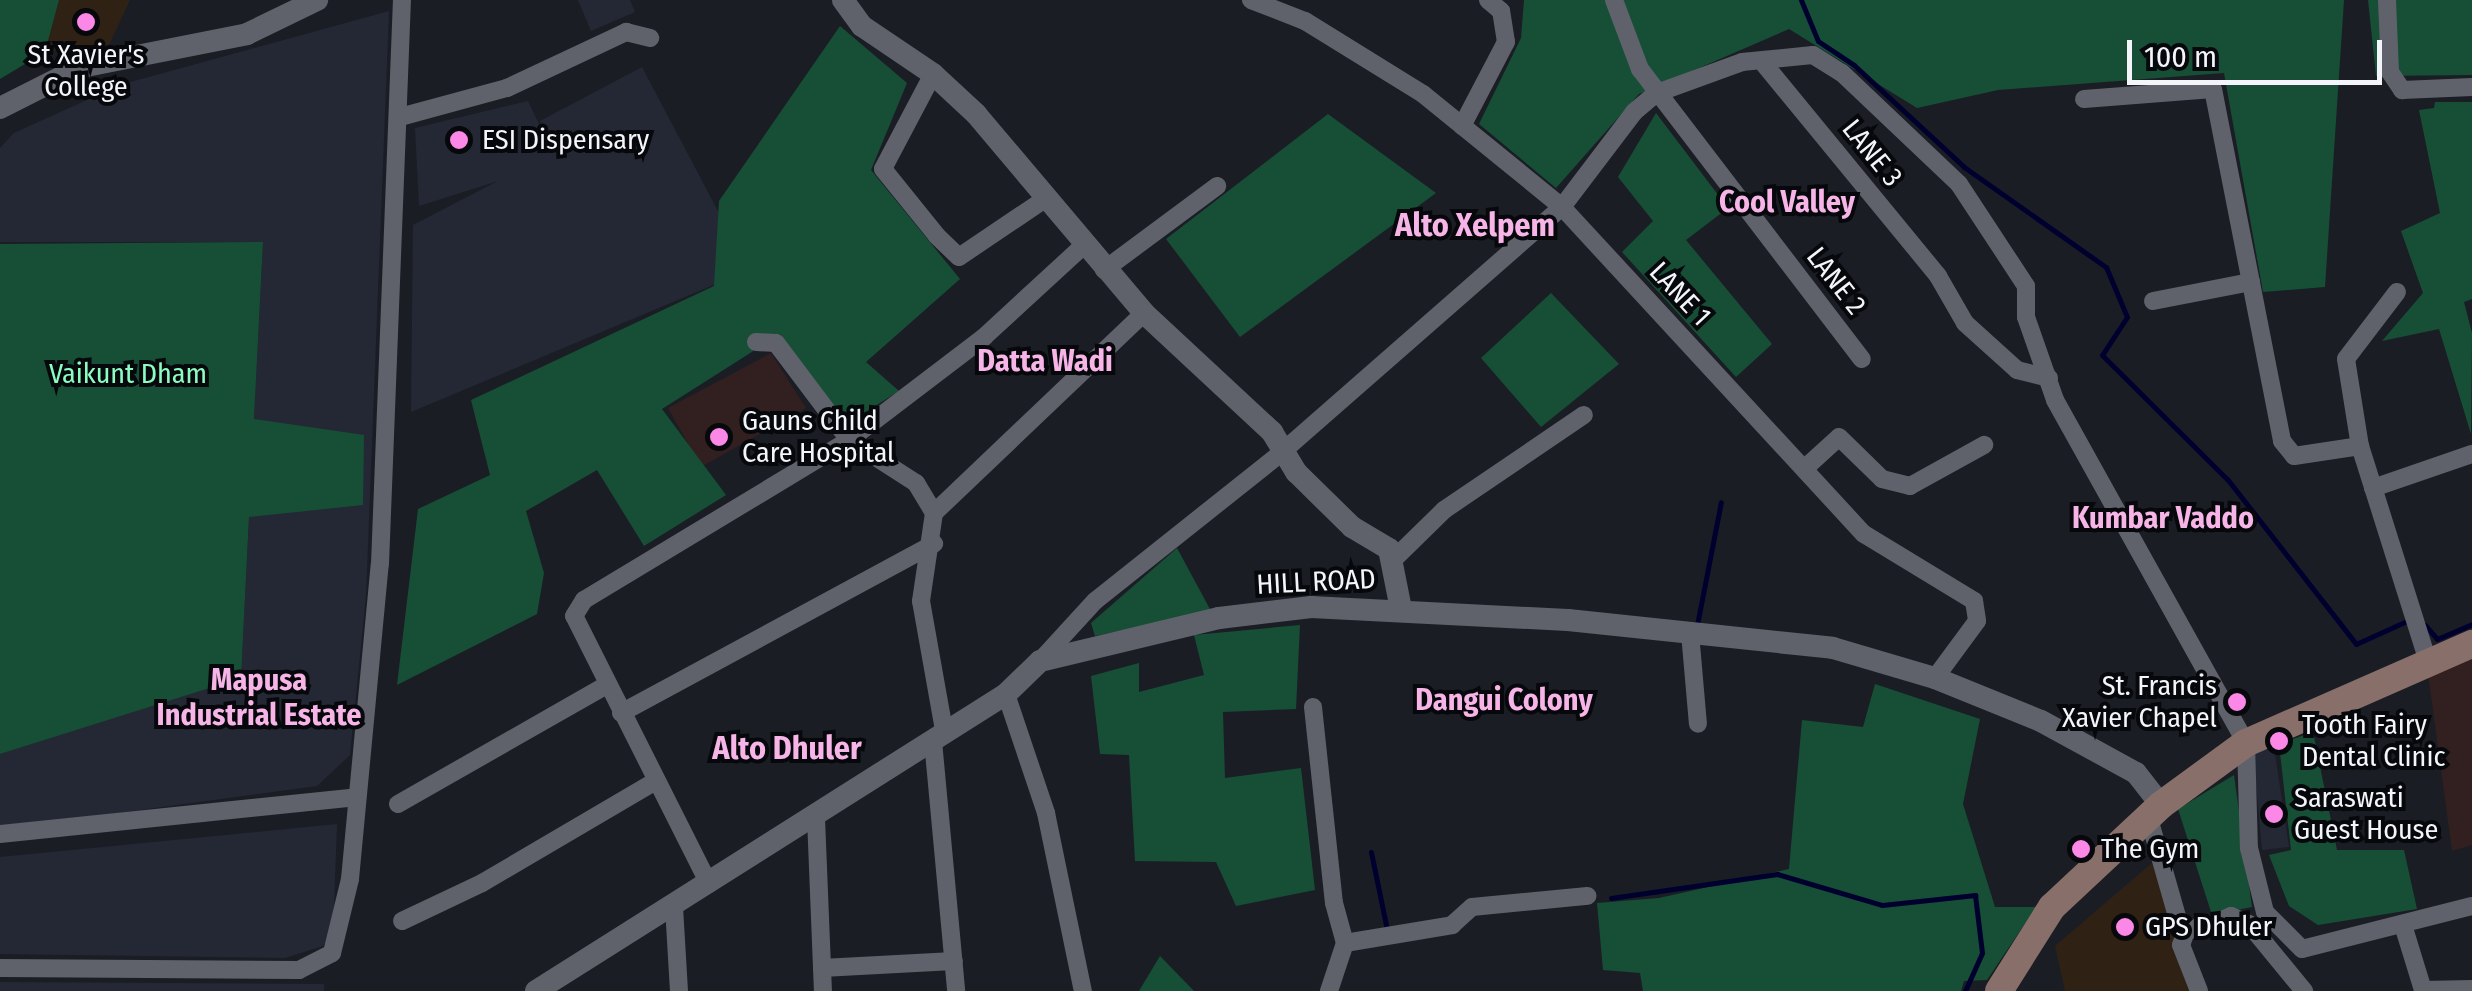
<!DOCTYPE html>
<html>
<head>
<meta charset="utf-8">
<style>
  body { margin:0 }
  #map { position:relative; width:2472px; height:991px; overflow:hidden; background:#1b1d25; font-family:"Fira Sans Condensed",sans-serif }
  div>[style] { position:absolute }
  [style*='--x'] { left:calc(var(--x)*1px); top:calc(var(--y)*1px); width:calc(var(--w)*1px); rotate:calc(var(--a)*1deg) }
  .built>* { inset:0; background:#242835 }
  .education>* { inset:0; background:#2f2215 }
  .medical>* { inset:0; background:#321f1f }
  .green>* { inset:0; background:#164f36 }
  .stream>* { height:5px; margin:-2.5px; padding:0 2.5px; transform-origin:2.5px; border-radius:2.5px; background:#00002e }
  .minor>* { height:18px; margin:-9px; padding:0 9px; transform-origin:9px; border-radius:9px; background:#5f626b }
  .tertiary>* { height:22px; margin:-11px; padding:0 11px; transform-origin:11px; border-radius:11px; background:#5f626b }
  .secondary>* { height:28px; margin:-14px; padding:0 14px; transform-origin:14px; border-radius:14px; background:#896f69 }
  .dots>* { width:28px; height:28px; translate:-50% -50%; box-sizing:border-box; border:5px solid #07080b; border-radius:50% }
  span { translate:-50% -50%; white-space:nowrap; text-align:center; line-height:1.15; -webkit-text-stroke:8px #07080b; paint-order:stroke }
  .poi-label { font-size:28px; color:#f3f5fa }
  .left { translate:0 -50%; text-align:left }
  .right { translate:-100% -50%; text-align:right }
  .street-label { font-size:28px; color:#f3f5fa }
  .park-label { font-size:28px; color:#8bfdc3 }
  .neighbourhood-label { font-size:30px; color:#f6b4e7; font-weight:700 }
  .quarter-label { font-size:32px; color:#f6b4e7; font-weight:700 }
  .scale { position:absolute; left:2127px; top:40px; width:255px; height:45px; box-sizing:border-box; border:5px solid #f3f5fa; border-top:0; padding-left:12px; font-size:30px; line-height:35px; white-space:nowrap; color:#f3f5fa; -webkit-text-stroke:8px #07080b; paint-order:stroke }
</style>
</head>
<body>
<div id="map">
  <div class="built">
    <div style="clip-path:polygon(578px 0,630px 0,635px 12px,591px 31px)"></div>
    <div style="clip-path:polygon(389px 11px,366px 596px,350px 755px,317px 786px,0 829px,0 754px,241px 677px,263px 242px,0 242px,0 148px,14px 133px,120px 85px)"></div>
    <div style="clip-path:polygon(642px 67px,749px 270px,411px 412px,413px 225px,498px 181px,419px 206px,415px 128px,528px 101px,546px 139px,540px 121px)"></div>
    <div style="clip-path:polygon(2274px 747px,2289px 847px,2262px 850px,2253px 752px)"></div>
    <div style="clip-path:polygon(337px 824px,333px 934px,323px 946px,285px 958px,0 954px,0 857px)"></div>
    <div style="clip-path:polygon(0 982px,324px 984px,324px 991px,0 991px)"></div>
  </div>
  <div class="education">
    <div style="clip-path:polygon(59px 0,130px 0,109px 45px,45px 52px)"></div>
    <div style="clip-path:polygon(2152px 863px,2192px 991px,2065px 991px,2055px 946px)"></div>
  </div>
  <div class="medical">
    <div style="clip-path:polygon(771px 353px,806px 408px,701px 467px,668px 408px)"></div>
    <div style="clip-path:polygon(2472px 655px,2472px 845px,2452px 851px,2428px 674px)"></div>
  </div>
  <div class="green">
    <div style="clip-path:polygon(0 0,59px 0,45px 52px,0 79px)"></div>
    <div style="clip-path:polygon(1524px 0,2344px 0,2325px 287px,2263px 292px,2224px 73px,1998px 90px,1917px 108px,1789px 29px,1639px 94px,1556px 188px,1479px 124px,1521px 38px)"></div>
    <div style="clip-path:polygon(2368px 0,2472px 0,2472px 75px,2376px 76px)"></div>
    <div style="clip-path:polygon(840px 26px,907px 83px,871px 170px,960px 279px,866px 362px,899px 391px,845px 425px,780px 334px,662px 409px,726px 495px,644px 546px,597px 470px,526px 511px,544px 573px,537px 614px,397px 685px,418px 509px,490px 475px,471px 400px,714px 286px,719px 201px)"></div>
    <div style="clip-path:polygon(2435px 102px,2472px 102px,2472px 299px,2464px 302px,2472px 333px,2471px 434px,2439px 329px,2382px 341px,2423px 293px,2401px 231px,2440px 213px,2419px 110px,2434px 108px)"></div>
    <div style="clip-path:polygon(1656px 113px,1728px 208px,1686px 240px,1772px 344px,1736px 377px,1622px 252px,1653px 221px,1618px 177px)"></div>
    <div style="clip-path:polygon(1328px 114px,1436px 193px,1240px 337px,1166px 239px)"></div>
    <div style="clip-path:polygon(263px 242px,254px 419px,364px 435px,363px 505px,249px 517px,241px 678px,0 754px,0 244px)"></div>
    <div style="clip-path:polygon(1551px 293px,1619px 364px,1541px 427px,1481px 358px)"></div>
    <div style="clip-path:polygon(1177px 548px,1211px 611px,1095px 636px,1091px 623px)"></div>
    <div style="clip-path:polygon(1300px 625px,1296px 709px,1223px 712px,1225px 778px,1301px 768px,1315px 890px,1236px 906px,1216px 862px,1135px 861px,1129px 755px,1100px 754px,1091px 676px,1139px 663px,1139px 692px,1204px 675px,1194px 635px)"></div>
    <div style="clip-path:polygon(1875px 684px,1980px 719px,1963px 804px,1995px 907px,2036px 907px,1987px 980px,1964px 981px,1961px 991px,1643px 991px,1640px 973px,1603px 970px,1597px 903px,1659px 898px,1789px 869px,1802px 720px,1863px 727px)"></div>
    <div style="clip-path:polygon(2313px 732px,2337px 850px,2404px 850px,2417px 909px,2318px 925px,2289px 906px,2269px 855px,2291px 850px,2279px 744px)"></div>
    <div style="clip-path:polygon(2234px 775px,2252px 907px,2212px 915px,2178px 809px)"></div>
    <div style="clip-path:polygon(1160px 956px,1194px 991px,1139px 991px)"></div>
  </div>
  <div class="stream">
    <div style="--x:1801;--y:0;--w:44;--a:67.5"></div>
    <div style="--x:1818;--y:41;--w:43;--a:33.7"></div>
    <div style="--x:1854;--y:65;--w:150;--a:42.8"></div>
    <div style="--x:1964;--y:167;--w:174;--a:35.2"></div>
    <div style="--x:2106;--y:267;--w:54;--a:67.2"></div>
    <div style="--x:2127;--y:317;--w:45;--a:123.3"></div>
    <div style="--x:2102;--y:355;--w:177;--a:44.8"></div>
    <div style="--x:2228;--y:480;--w:208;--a:52"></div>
    <div style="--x:2356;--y:644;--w:60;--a:-24.4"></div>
    <div style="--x:1697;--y:625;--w:125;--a:-79"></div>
    <div style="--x:2425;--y:625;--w:18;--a:49"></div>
    <div style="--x:2437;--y:639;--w:38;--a:-23"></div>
    <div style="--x:1371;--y:852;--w:80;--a:78.4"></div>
    <div style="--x:1611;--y:898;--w:168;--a:-8.2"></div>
    <div style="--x:1777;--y:874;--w:109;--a:16.4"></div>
    <div style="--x:1882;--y:905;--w:94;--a:-6.1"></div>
    <div style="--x:1975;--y:895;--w:58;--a:83.1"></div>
    <div style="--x:1982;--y:953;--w:42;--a:114.1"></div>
  </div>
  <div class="minor">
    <div style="--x:1251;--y:0;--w:58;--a:21.3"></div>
    <div style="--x:1305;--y:21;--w:139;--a:31.7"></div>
    <div style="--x:1423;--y:94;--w:179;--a:39.1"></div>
    <div style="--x:1562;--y:207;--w:445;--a:47.3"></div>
    <div style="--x:1864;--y:534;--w:129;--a:31.3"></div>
    <div style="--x:1974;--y:601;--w:20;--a:81"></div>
    <div style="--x:1977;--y:621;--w:71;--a:126.4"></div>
    <div style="--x:1614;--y:0;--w:74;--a:69.4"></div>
    <div style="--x:1640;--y:69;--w:365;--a:52.6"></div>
    <div style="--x:2387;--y:0;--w:72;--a:87.6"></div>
    <div style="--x:2390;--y:72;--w:22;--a:56"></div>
    <div style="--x:2402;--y:90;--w:70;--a:-2.5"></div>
    <div style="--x:1764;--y:64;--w:274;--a:50.6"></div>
    <div style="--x:1938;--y:276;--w:54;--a:60.1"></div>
    <div style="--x:1965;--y:323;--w:70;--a:42.1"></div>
    <div style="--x:2017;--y:370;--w:33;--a:14"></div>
    <div style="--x:933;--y:74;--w:107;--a:117.8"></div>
    <div style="--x:883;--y:169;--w:86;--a:51.1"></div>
    <div style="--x:937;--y:236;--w:30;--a:44"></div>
    <div style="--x:959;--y:257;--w:104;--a:-34"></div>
    <div style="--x:2084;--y:99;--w:129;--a:-4.4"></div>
    <div style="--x:2213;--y:89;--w:359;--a:78.9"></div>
    <div style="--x:2282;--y:441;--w:19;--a:51"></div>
    <div style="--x:2294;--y:456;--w:67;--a:-8.6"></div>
    <div style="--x:400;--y:117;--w:111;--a:-15.2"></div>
    <div style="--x:507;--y:88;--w:132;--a:-25.2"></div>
    <div style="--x:626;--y:32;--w:25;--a:14"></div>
    <div style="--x:1462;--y:126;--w:95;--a:-62.4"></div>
    <div style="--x:1506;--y:42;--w:31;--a:-99"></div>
    <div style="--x:1501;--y:11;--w:17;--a:-140"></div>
    <div style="--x:1104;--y:270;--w:141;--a:-36.6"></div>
    <div style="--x:2397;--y:292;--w:84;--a:127.3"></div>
    <div style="--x:2346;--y:359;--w:88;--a:80.9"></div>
    <div style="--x:2360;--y:446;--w:230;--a:72.5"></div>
    <div style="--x:2153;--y:301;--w:100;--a:-11"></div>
    <div style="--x:756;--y:342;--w:20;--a:3"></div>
    <div style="--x:776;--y:343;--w:121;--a:53"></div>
    <div style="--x:849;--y:440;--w:80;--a:32.7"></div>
    <div style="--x:916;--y:483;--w:35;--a:59"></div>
    <div style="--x:934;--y:513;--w:89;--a:98.4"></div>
    <div style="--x:921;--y:601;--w:131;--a:79.9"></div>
    <div style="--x:1804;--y:469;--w:47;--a:-42.4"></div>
    <div style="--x:1839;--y:437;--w:60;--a:44.3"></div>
    <div style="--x:1882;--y:479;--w:29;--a:14"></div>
    <div style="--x:1910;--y:486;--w:85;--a:-29"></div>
    <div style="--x:2373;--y:488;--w:105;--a:-19"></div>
    <div style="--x:934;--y:513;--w:290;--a:-43.6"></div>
    <div style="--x:1394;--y:559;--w:70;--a:-44.4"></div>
    <div style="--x:1444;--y:510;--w:169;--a:-34.2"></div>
    <div style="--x:1690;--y:633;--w:91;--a:85"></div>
    <div style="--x:1040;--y:661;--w:81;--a:-47.5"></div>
    <div style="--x:1095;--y:601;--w:239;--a:-38.5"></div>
    <div style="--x:1282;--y:452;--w:372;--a:-41.2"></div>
    <div style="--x:1562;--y:207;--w:119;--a:-52.8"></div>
    <div style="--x:1634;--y:112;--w:30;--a:-40"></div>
    <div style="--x:1657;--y:93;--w:90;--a:-20"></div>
    <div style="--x:1742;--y:62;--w:71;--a:-5.6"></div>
    <div style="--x:1813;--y:55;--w:34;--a:32"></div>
    <div style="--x:1842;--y:73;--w:161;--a:43.5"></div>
    <div style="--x:1959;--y:184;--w:122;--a:56.7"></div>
    <div style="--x:2026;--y:286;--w:31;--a:90"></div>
    <div style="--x:2026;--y:317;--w:88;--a:70.7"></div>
    <div style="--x:2055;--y:400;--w:393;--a:60.9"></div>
    <div style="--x:2246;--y:743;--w:105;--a:88.4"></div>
    <div style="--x:2249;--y:848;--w:66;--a:76"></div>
    <div style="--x:2265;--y:912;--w:52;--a:45"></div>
    <div style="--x:2302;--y:949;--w:175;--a:-14.2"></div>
    <div style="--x:1006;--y:694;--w:126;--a:71.4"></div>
    <div style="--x:1046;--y:813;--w:182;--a:78.3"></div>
    <div style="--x:1313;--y:707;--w:197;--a:83.9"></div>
    <div style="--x:1334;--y:903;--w:41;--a:74.6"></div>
    <div style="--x:1345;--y:943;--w:51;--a:108.4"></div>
    <div style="--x:621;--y:713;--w:356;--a:-28.4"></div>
    <div style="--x:933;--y:741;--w:251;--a:84.7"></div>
    <div style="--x:398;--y:804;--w:241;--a:-29.7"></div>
    <div style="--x:2148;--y:815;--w:112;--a:74"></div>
    <div style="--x:2179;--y:923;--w:19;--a:21"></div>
    <div style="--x:2197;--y:930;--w:37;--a:-22"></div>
    <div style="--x:2231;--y:916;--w:20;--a:24"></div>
    <div style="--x:2249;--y:924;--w:87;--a:50.6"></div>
    <div style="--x:816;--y:818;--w:173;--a:87.7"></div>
    <div style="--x:0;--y:834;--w:359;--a:-5.9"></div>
    <div style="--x:709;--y:884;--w:300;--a:-116.7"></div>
    <div style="--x:574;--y:616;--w:19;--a:-58"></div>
    <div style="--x:584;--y:600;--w:310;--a:-31.1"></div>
    <div style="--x:849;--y:440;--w:170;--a:-37.3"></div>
    <div style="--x:984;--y:337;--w:133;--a:-42.6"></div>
    <div style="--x:674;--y:907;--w:84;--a:86.6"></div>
    <div style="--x:402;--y:921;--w:89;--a:-25.4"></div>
    <div style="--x:482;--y:883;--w:202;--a:-30.4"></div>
    <div style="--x:2403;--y:925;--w:68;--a:72.9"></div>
    <div style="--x:2423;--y:990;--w:49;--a:-1.2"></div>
    <div style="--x:2188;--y:926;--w:20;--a:110"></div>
    <div style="--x:2181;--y:945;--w:49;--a:68.6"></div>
    <div style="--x:1345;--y:943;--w:109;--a:-9.5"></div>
    <div style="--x:1452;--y:925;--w:27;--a:-42"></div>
    <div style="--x:1472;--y:907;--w:116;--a:-5.5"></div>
    <div style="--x:0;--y:968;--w:299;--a:0.4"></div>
    <div style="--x:299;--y:970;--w:37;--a:-27"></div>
    <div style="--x:332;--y:953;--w:76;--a:-76.3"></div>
    <div style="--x:350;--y:879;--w:316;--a:-84.6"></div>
    <div style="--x:380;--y:564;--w:564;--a:-87.77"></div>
    <div style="--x:822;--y:968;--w:132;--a:-3"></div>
  </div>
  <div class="tertiary">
    <div style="--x:843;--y:0;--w:32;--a:54"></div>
    <div style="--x:862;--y:26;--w:86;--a:34.1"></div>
    <div style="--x:933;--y:74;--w:59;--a:42.9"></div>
    <div style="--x:976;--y:114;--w:260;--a:49.8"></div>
    <div style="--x:1144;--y:313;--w:175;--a:42.9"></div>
    <div style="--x:1272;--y:432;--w:47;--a:59"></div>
    <div style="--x:1296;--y:472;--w:78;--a:44.5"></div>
    <div style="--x:1352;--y:527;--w:43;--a:30.7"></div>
    <div style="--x:1389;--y:549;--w:61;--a:78.7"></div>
    <div style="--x:0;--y:108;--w:91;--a:-26.8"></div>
    <div style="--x:81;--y:67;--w:169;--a:-11.2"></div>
    <div style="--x:247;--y:34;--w:78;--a:-25.9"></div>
    <div style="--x:536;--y:991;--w:556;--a:-32.29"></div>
    <div style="--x:1006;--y:694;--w:47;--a:-44.1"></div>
    <div style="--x:1040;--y:661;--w:184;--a:-13.5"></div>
    <div style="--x:1219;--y:618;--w:93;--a:-6.8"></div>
    <div style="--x:1311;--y:607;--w:257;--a:2.9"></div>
    <div style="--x:1568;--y:620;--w:266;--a:6"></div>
    <div style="--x:1833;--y:648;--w:106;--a:16.4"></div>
    <div style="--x:1935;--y:678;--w:114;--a:22.1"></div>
    <div style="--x:2041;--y:721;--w:108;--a:28.7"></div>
    <div style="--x:2136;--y:773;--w:41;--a:52"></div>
  </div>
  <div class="secondary">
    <div style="--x:1999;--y:991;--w:99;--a:-57.8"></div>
    <div style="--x:2052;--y:907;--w:149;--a:-43.1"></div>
    <div style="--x:2161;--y:805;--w:105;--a:-36.1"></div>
    <div style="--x:2246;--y:743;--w:247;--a:-23.7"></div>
  </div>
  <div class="dots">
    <div style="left:86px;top:22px;background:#fb87e6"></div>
    <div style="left:459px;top:140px;background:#fb87e6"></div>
    <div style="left:719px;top:437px;background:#fb87e6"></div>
    <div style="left:2237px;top:702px;background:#fb87e6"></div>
    <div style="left:2279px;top:741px;background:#fb87e6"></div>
    <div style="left:2274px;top:814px;background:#fb87e6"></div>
    <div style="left:2081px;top:849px;background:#fb87e6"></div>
    <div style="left:2125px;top:927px;background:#fb87e6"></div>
  </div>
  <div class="poi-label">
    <span style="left:86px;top:71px">St Xavier's<br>College</span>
    <span class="left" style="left:482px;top:140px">ESI Dispensary</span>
    <span class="left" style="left:742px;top:437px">Gauns Child<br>Care Hospital</span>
    <span class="right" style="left:2217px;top:702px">St. Francis<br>Xavier Chapel</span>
    <span class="left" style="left:2302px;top:741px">Tooth Fairy<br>Dental Clinic</span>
    <span class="left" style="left:2294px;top:814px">Saraswati<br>Guest House</span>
    <span class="left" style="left:2101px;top:849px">The Gym</span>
    <span class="left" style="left:2145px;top:927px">GPS Dhuler</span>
  </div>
  <div class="street-label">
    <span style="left:1872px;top:153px;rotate:51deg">LANE 3</span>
    <span style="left:1836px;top:281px;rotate:52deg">LANE 2</span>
    <span style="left:1680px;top:294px;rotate:47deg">LANE 1</span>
    <span style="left:1316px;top:582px;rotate:-3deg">HILL ROAD</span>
  </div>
  <div class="park-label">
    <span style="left:128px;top:374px">Vaikunt Dham</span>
  </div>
  <div class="neighbourhood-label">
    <span style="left:1787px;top:202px">Cool Valley</span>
    <span style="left:1045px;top:361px">Datta Wadi</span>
    <span style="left:2163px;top:518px">Kumbar Vaddo</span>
    <span style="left:259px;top:697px">Mapusa<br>Industrial Estate</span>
    <span style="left:1504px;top:700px">Dangui Colony</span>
  </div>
  <div class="quarter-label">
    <span style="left:1475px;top:225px">Alto Xelpem</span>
    <span style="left:787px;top:748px">Alto Dhuler</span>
  </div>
  <div class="scale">100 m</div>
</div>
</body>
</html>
